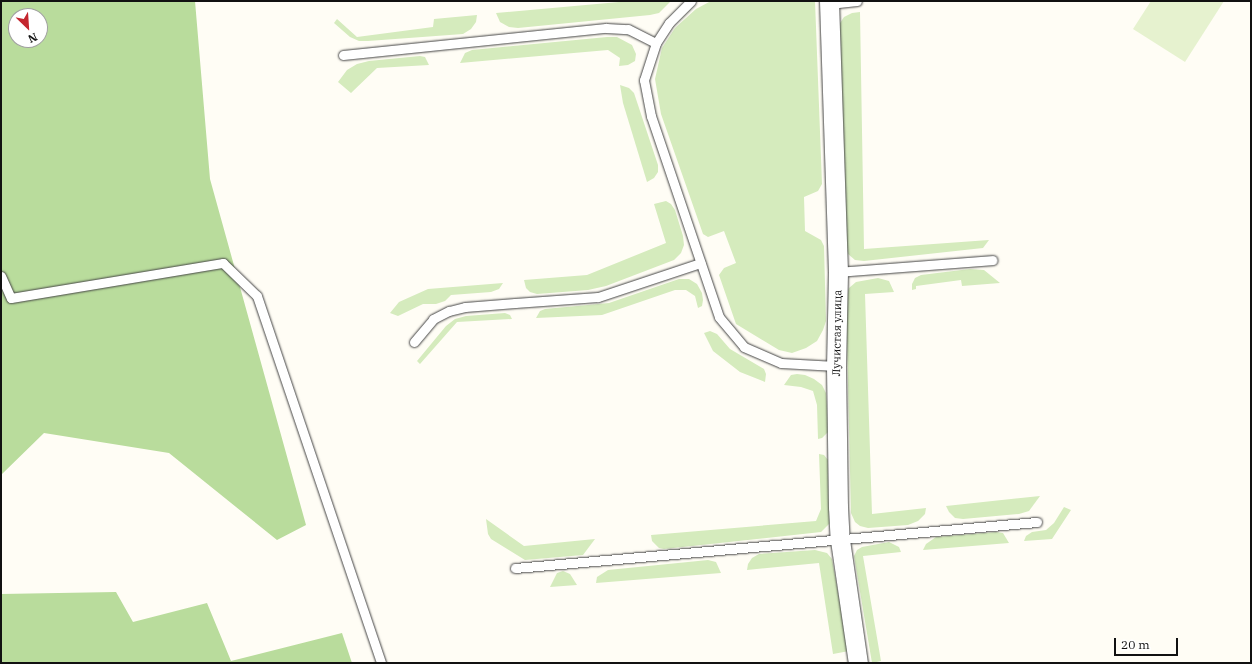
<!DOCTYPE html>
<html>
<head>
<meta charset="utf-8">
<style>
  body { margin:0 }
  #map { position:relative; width:1252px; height:664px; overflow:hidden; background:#fffdf5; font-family:"IBM Plex Serif",serif }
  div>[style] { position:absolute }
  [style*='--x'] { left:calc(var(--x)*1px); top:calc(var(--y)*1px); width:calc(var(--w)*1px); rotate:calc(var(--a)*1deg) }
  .green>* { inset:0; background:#d5ebbd }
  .forest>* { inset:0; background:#b9dc9c }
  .pitch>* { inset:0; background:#e6f2cf }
  .roads { filter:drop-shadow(0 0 1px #444) drop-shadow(0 0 1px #444) }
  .service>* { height:9px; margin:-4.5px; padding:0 4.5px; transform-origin:4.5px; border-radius:4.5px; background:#fff }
  .minor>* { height:19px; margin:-9.5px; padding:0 9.5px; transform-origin:9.5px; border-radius:9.5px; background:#fff }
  span { translate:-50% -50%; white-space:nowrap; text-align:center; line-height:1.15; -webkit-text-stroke:4px #fff; paint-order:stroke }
  .street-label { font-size:11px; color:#111 }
  .frame { position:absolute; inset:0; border:2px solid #111; pointer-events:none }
  .north { position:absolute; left:8px; top:8px; width:40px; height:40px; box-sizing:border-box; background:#fff; border:1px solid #a0a0a0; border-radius:50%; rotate:155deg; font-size:11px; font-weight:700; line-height:16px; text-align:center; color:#111 }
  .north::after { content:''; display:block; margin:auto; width:14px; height:18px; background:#c4262e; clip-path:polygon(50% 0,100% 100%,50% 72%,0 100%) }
  .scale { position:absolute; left:1114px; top:638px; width:64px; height:18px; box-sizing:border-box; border:2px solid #111; border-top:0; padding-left:5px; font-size:12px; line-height:14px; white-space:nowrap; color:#111; -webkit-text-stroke:3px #fff; paint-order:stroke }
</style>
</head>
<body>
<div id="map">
  <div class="green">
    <div style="clip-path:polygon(630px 1px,670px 1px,670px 2px,659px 13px,650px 15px,518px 28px,509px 27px,500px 22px,496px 13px)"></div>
    <div style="clip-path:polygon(711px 1px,815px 1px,822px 184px,818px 191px,804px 197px,805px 231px,821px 240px,824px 246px,826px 321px,823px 330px,817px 341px,806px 348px,792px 353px,779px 350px,736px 324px,719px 275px,724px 268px,736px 263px,724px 231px,708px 237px,703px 234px,661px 114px,655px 79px,662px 48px,675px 28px,696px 9px)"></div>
    <div style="clip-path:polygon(860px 12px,864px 249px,989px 240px,983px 248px,864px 261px,855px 260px,848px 254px,844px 244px,838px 33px,840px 23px,844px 17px,852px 13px)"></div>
    <div style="clip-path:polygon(477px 15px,476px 22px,471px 29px,463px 34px,368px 41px,359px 41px,350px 37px,334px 23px,337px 19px,357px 37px,433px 27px,434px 19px)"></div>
    <div style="clip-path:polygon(607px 37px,617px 37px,632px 45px,636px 54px,635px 61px,628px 65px,619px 66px,620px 58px,608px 50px,460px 63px,465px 53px,472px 50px)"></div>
    <div style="clip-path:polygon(420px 56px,425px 57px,429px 65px,377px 68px,351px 93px,338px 82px,347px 70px,357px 64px,369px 61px)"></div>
    <div style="clip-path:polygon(620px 85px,629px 88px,634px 93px,658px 165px,658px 172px,654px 178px,647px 182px,623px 103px)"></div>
    <div style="clip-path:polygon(666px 201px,671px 204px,675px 210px,683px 236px,684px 245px,681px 253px,674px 260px,606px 286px,588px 290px,537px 294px,530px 292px,526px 288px,524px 280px,587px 275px,666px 243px,654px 204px)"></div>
    <div style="clip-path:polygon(970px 269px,984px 270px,1000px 283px,962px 286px,961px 280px,916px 286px,916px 289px,912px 290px,912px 284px,915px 278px,921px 275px)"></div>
    <div style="clip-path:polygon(878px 278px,889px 281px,894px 292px,865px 294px,872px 514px,926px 508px,925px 514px,918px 521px,908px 525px,868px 528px,860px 526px,855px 522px,851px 513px,846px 297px,849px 288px,856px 282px)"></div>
    <div style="clip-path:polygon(679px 279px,689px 279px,697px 284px,702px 293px,703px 300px,702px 306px,698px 308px,695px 296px,686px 290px,675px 290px,602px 315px,536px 318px,540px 311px,545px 309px,609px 303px)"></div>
    <div style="clip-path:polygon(503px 283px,499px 289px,491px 292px,451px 295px,445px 301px,436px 304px,423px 304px,398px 316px,390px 313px,399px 302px,428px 289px)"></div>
    <div style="clip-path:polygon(505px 313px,510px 315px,512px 319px,457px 322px,420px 364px,417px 361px,446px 326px,455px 319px,466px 316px)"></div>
    <div style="clip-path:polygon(710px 331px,717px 334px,730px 349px,764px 369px,766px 374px,765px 382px,740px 372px,713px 351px,704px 333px)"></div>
    <div style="clip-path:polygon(797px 374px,805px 375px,814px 379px,822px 385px,826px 393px,829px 431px,822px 438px,818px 439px,817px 405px,813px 391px,801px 387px,784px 385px,791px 375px)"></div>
    <div style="clip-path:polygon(819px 454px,824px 455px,828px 460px,831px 522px,821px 532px,664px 549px,659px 548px,652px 541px,651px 535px,816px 521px,821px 509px)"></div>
    <div style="clip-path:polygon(1040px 496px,1029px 511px,1019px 514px,963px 519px,955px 518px,949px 512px,946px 506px)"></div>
    <div style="clip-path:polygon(1064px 507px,1071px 510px,1052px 539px,1024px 541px,1026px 536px,1032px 532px,1046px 530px,1054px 523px)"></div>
    <div style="clip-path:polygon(486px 519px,524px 546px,595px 539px,583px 555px,525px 560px,491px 539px,488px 534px)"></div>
    <div style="clip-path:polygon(996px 532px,1003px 533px,1009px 543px,923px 550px,926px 544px,936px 537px)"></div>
    <div style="clip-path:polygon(889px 542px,899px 547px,901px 552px,863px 556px,881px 661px,872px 663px,854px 556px,857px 550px,862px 547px)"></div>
    <div style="clip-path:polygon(815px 550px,827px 553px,832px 559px,849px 651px,833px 654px,819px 563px,747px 570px,748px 564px,752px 558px,759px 554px)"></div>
    <div style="clip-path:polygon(708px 560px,716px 562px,721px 573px,596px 583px,597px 577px,608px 570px)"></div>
    <div style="clip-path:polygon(563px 571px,570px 574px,577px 585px,550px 587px,557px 573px)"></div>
  </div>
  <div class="forest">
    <div style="clip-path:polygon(evenodd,1px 1px,195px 1px,210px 179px,306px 525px,277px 540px,169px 453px,44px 433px,1px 475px,1px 1px,16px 16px,40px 16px,40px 40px,16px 40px,16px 16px)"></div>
    <div style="clip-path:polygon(116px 592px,133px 622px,207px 603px,231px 661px,342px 633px,352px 663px,1px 663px,1px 594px)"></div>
  </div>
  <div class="pitch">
    <div style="clip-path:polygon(1151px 1px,1224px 1px,1185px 62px,1133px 29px)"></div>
  </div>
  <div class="roads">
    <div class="service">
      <div style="--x:691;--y:1;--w:31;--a:135"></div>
      <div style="--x:669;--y:23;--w:24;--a:123"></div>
      <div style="--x:656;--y:43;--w:39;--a:108"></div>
      <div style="--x:644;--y:80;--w:37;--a:79"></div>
      <div style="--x:651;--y:116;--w:212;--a:71.3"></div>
      <div style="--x:719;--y:317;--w:39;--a:50"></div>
      <div style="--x:744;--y:347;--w:40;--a:23.4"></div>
      <div style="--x:781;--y:363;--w:55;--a:3.1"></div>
      <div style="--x:829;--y:4;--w:28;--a:-6"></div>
      <div style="--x:343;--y:55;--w:264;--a:-5.9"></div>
      <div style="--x:606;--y:28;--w:22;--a:3"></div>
      <div style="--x:628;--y:29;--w:31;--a:27"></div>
      <div style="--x:838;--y:272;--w:155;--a:-4.4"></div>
      <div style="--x:1;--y:276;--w:24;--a:66"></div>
      <div style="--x:11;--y:298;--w:215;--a:-9.4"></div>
      <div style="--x:223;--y:263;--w:47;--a:44.1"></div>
      <div style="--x:257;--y:296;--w:387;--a:71.3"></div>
      <div style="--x:414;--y:342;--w:30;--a:-50"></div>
      <div style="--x:433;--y:319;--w:18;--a:-27"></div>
      <div style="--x:449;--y:311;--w:16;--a:-14"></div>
      <div style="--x:465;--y:307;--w:50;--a:-4.6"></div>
      <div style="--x:515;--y:303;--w:83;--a:-4.1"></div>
      <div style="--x:598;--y:297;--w:108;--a:-18.4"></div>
      <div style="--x:515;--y:568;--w:524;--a:-5.04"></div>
    </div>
    <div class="minor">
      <div style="--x:829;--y:1;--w:271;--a:88.1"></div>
      <div style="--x:838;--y:272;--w:94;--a:91.2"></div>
      <div style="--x:836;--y:366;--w:141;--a:89.2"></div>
      <div style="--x:838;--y:507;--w:33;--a:87"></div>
      <div style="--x:840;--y:540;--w:124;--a:81.7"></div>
    </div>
  </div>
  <div class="street-label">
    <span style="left:837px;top:333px;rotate:-89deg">Лучистая улица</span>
  </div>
  <div class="frame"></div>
  <div class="north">N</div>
  <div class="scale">20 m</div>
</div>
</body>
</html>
